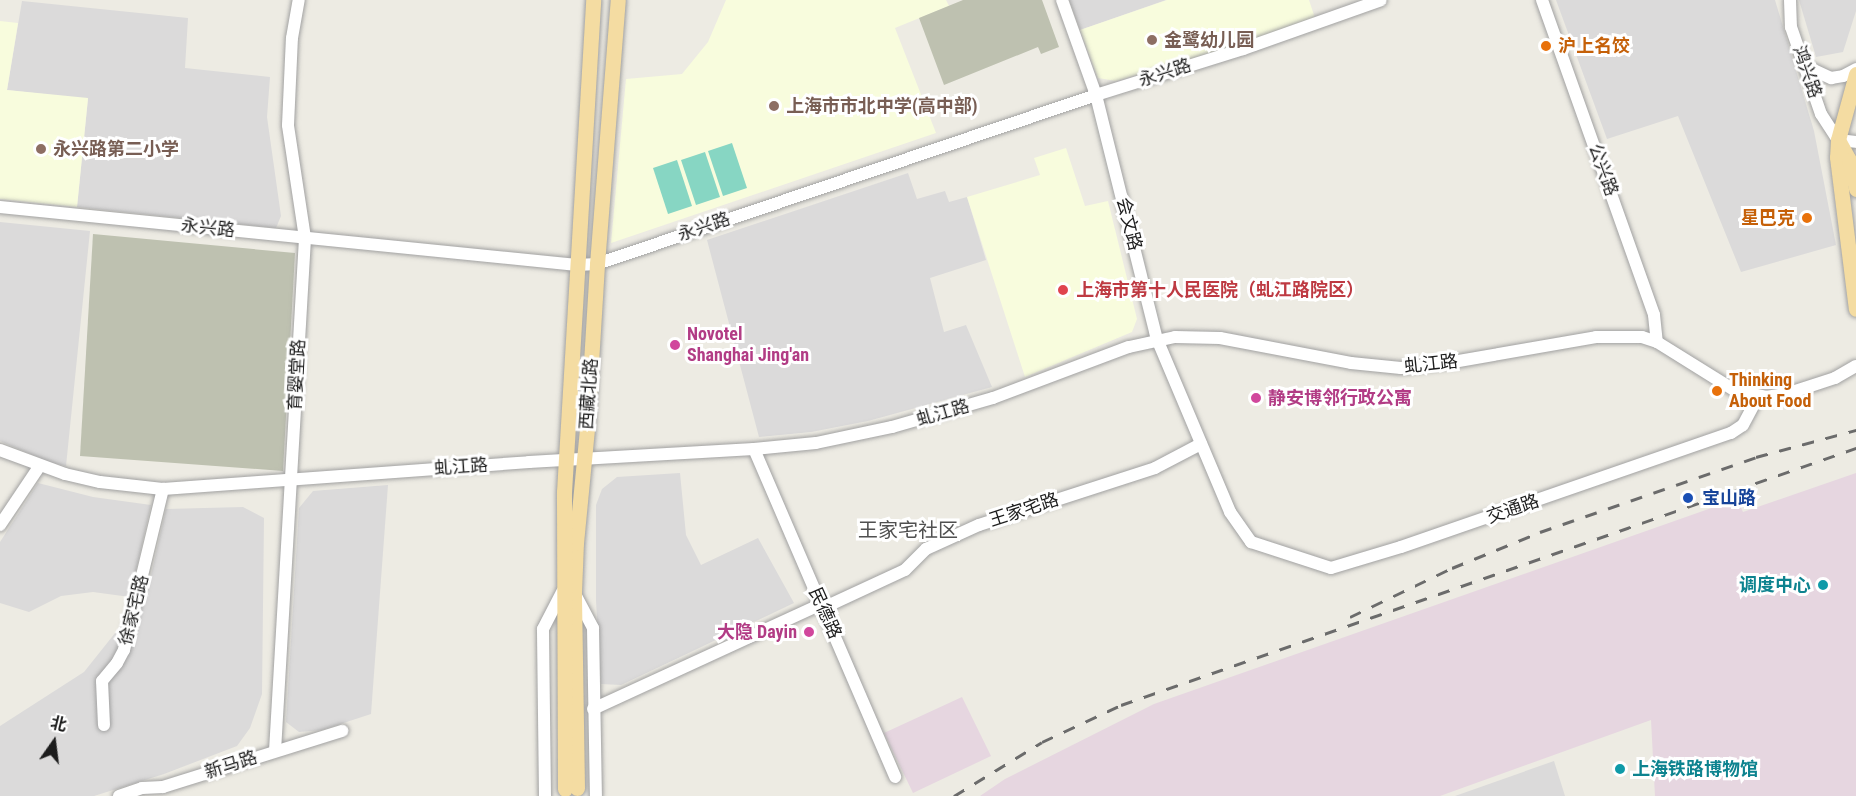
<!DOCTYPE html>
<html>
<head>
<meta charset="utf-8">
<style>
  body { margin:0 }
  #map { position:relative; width:1856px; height:796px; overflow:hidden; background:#edebe3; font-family:"Roboto Condensed","Noto Sans SC",sans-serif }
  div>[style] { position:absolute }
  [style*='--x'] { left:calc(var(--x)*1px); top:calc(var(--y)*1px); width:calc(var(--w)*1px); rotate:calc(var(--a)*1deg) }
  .residential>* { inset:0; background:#dbdada }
  .industrial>* { inset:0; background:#e6d6e0 }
  .education>* { inset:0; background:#f8fcdd }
  .construction>* { inset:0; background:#bec1b0 }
  .pitch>* { inset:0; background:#87d6c3 }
  .roads { filter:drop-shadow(0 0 2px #a1a1a1) drop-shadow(0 0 2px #a1a1a1) }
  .minor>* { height:12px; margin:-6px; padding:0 6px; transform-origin:6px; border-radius:6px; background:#fff }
  .major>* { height:15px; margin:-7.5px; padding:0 7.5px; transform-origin:7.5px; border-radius:7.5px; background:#f4dca2 }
  .rail>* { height:3px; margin-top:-1.5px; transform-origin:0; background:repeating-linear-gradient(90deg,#6b6b6b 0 12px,transparent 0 24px) }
  .dots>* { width:16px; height:16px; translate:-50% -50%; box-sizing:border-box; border:3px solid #fff; border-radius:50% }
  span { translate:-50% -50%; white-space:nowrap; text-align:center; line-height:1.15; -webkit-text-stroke:6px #fff; paint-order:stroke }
  .education-label { font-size:18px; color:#785e54; font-weight:700 }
  .left { translate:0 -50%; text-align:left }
  .food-label { font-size:18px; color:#c56008; font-weight:700 }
  .right { translate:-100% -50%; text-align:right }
  .street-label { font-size:18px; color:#1d1d1d }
  .health-label { font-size:18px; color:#be3a42; font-weight:700 }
  .hotel-label { font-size:18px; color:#b23c85; font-weight:700 }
  .transit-label { font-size:18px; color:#164399; font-weight:700 }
  .culture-label { font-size:18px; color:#0d838f; font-weight:700 }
  .neighbourhood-label { font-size:20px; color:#505050 }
  .north { position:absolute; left:24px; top:712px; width:60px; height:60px; -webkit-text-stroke:4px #fff; paint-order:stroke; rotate:14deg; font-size:16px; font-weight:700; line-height:24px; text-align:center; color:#1d1d1d }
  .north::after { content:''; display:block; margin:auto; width:21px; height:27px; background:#1d1d1d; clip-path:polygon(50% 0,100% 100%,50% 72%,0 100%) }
</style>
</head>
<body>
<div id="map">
  <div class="residential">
    <div style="clip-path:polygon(1069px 0,1166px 0,1080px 30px)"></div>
    <div style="clip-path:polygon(1556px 0,1775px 0,1814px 131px,1836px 245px,1741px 272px,1678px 116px,1607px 139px)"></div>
    <div style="clip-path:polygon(1799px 0,1856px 0,1856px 11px,1843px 52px,1816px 57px)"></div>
    <div style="clip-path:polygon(22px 1px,188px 18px,185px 68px,270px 77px,267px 117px,281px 216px,276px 228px,77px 207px,88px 99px,7px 90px)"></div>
    <div style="clip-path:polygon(908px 173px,917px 199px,945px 191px,949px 202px,967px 197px,986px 260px,930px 278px,944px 332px,966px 325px,992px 387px,868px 421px,811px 432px,759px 437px,707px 240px)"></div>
    <div style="clip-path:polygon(0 222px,90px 231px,66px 466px,49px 462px,0 441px)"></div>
    <div style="clip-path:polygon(680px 473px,686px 535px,701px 565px,758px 538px,794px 603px,621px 685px,601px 684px,596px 601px,596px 505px,602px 489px,617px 477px)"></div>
    <div style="clip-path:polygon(38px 483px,93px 497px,151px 505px,130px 597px,93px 592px,61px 596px,29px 612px,0 603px,0 542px)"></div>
    <div style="clip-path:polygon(388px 485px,371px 714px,322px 730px,299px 732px,286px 722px,299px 508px,313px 491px)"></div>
    <div style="clip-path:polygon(243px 507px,264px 518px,262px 694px,250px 728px,237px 746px,164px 774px,94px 796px,0 796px,0 726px,84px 672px,147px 593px,166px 509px)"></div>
    <div style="clip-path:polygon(1554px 761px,1565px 796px,1455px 796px)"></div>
  </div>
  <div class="industrial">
    <div style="clip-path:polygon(1856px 473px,1856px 796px,1655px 796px,1651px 720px,1440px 796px,980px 796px,1005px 779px,1154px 704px,1737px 499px,1743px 512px)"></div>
    <div style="clip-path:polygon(962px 697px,991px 756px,913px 793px,884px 733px)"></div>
  </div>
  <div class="education">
    <div style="clip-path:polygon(726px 0,946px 0,949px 6px,895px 28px,936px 133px,611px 243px,626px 79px,682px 74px,708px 42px)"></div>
    <div style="clip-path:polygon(1167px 0,1309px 0,1315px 18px,1224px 49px,1116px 81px,1098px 78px,1080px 30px)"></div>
    <div style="clip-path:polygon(0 21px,18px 23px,7px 90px,88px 98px,77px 207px,0 199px)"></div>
    <div style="clip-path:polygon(1066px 148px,1085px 206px,1108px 201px,1137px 319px,1132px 332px,1025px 377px,967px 197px,1040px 175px,1034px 158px)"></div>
  </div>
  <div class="construction">
    <div style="clip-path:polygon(963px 0,1042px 0,1059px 47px,1041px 54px,1038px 47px,944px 85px,919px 18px)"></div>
    <div style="clip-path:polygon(93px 234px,295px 253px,283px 471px,80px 456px)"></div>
  </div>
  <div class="pitch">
    <div style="clip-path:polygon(732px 143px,747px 188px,723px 196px,708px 151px)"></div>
    <div style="clip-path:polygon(705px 152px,720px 197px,696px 205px,681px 160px)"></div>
    <div style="clip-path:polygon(677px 160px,692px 206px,668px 214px,653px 168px)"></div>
  </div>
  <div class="roads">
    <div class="minor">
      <div style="--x:1062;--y:0;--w:101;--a:70.3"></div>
      <div style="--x:1096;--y:95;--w:252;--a:76"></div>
      <div style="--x:1157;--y:339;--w:188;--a:67.1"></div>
      <div style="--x:1230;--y:512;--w:37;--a:55"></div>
      <div style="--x:1251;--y:542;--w:84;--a:18"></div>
      <div style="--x:1331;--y:568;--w:73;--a:-16.7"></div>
      <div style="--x:1401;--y:547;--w:349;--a:-19.1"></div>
      <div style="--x:1731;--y:433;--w:14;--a:-34"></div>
      <div style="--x:1743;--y:425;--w:32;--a:-62"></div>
      <div style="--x:1542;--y:0;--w:334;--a:70.4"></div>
      <div style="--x:1654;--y:315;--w:27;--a:84"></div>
      <div style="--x:1790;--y:0;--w:27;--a:88"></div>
      <div style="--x:1791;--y:27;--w:92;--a:71"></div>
      <div style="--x:1821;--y:114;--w:31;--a:57"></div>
      <div style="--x:1838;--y:140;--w:18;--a:6"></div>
      <div style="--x:1805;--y:66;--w:29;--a:25"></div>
      <div style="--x:1831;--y:78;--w:12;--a:-9"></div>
      <div style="--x:1843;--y:76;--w:15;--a:-28"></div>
      <div style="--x:0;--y:207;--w:580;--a:5.74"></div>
      <div style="--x:577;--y:265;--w:20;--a:-3"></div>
      <div style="--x:597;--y:264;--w:527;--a:-18.71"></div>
      <div style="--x:1096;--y:95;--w:154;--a:-17.4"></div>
      <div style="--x:1243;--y:49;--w:146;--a:-19.5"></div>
      <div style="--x:754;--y:449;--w:357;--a:66.7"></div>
      <div style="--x:0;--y:450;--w:69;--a:20.3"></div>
      <div style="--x:65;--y:474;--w:36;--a:13"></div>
      <div style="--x:100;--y:482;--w:63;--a:6.3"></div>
      <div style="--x:163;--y:489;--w:367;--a:-4.2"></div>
      <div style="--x:529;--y:462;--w:225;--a:-3.3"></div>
      <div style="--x:754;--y:449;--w:62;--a:-5.5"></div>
      <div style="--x:816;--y:443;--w:78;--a:-11.9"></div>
      <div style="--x:892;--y:427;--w:105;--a:-16"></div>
      <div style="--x:993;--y:398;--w:145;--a:-20.6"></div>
      <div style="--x:1129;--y:347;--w:47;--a:-12.3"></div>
      <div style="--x:1175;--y:337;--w:45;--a:1.3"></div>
      <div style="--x:1220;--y:338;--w:133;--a:10.8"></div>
      <div style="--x:1351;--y:363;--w:50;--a:5.7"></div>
      <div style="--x:1401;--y:368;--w:52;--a:-6.6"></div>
      <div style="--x:1453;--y:362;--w:145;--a:-9.9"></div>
      <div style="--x:1596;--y:337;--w:46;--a:0"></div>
      <div style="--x:1642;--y:337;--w:16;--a:18"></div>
      <div style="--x:1657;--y:342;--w:91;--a:31.9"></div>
      <div style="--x:1734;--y:390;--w:33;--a:12"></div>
      <div style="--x:1766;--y:397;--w:20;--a:-9"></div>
      <div style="--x:1786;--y:394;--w:52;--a:-18.1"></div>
      <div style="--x:1835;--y:378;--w:24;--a:-30"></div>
      <div style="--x:0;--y:525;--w:70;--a:-56.1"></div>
      <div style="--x:574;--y:592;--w:41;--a:62.2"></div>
      <div style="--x:593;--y:628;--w:168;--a:89"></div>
      <div style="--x:823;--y:608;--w:90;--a:-24.9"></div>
      <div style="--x:905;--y:570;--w:30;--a:-45"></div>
      <div style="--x:926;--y:549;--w:58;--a:-24.4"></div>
      <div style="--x:979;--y:525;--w:185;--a:-17.9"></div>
      <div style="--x:1155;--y:468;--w:52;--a:-27.6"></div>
      <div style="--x:593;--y:709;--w:251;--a:-24.7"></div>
      <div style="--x:104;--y:725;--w:44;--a:-92.6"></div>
      <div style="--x:102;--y:681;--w:23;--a:-50"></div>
      <div style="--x:117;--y:663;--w:15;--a:-62"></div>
      <div style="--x:124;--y:650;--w:166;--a:-76.4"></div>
      <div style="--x:275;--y:751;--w:514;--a:-86.65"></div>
      <div style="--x:305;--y:238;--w:114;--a:-98.6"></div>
      <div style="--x:288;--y:125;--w:87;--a:-87.4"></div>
      <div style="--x:292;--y:38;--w:39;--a:-80"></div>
      <div style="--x:119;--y:796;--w:24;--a:-19"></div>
      <div style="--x:142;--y:788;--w:21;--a:-3"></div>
      <div style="--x:163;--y:787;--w:188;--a:-17.4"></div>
      <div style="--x:545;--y:796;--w:167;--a:-90.7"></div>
      <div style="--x:543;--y:629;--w:42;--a:-62.8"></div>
    </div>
    <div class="major">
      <div style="--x:1856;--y:74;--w:68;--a:105.3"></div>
      <div style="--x:1838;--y:140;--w:17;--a:93"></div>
      <div style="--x:1837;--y:157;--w:153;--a:82.9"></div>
      <div style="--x:1838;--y:140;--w:23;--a:61"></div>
      <div style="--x:1849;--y:160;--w:30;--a:76"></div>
      <div style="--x:577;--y:788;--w:196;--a:-90.9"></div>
      <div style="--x:574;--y:592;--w:49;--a:-87.7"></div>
      <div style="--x:576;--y:543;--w:116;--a:-84.5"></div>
      <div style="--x:587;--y:428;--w:164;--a:-86.5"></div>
      <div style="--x:597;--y:264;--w:265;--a:-85.5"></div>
      <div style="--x:565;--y:789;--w:297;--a:-90.2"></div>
      <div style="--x:564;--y:492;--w:493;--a:-86.6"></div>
    </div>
  </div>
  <div class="rail">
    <div style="--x:1350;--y:617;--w:113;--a:-25.7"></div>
    <div style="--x:1452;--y:568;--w:95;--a:-22.2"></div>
    <div style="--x:1540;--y:532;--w:229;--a:-19.1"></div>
    <div style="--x:1756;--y:457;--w:104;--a:-15.1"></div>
    <div style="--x:954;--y:796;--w:103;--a:-31.5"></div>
    <div style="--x:1042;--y:742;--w:87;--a:-25.1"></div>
    <div style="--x:1121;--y:705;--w:779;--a:-19.27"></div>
  </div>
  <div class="dots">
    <div style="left:1152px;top:40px;background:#8d6e63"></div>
    <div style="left:1546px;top:46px;background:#e8710a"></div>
    <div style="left:774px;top:106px;background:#8d6e63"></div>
    <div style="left:41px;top:149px;background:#8d6e63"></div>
    <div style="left:1807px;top:218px;background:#e8710a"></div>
    <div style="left:1063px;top:290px;background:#e0444e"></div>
    <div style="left:675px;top:345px;background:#d1479c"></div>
    <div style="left:1717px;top:391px;background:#e8710a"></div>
    <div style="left:1256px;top:398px;background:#d1479c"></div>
    <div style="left:1688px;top:498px;background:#1a4fb4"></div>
    <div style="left:1823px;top:585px;background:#0f9aa8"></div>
    <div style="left:809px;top:632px;background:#d1479c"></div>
    <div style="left:1620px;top:769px;background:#0f9aa8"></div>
  </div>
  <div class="education-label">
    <span class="left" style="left:1164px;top:40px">金鹭幼儿园</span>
    <span class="left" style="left:786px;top:106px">上海市市北中学(高中部)</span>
    <span class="left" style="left:53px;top:149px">永兴路第二小学</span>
  </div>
  <div class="food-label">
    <span class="left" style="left:1558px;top:46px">沪上名饺</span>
    <span class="right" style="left:1795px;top:218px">星巴克</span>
    <span class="left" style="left:1729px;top:391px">Thinking<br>About Food</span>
  </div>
  <div class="street-label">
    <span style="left:1807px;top:72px;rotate:71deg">鸿兴路</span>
    <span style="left:1165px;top:73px;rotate:-18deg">永兴路</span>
    <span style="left:1603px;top:170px;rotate:70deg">公兴路</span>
    <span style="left:1129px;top:224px;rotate:76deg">会文路</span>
    <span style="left:704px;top:227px;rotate:-19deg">永兴路</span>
    <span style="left:208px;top:228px;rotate:6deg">永兴路</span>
    <span style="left:1431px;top:364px;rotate:-6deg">虬江路</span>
    <span style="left:297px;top:375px;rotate:-87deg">育婴堂路</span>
    <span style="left:589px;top:394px;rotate:-86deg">西藏北路</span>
    <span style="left:943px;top:413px;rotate:-16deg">虬江路</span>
    <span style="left:461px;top:467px;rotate:-4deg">虬江路</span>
    <span style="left:1513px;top:509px;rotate:-19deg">交通路</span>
    <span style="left:1024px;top:510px;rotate:-18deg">王家宅路</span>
    <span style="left:134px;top:610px;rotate:-76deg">徐家宅路</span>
    <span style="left:825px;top:613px;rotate:66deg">民德路</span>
    <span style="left:231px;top:765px;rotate:-18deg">新马路</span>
  </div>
  <div class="health-label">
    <span class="left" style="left:1076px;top:290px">上海市第十人民医院（虬江路院区）</span>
  </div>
  <div class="hotel-label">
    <span class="left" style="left:687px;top:345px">Novotel<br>Shanghai Jing'an</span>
    <span class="left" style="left:1268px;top:398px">静安博邻行政公寓</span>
    <span class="right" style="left:797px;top:632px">大隐 Dayin</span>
  </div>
  <div class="transit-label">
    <span class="left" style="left:1702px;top:498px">宝山路</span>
  </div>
  <div class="culture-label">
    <span class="right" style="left:1811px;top:585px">调度中心</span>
    <span class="left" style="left:1632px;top:769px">上海铁路博物馆</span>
  </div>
  <div class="neighbourhood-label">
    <span style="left:908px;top:530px">王家宅社区</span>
  </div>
  <div class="north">北</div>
</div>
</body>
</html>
